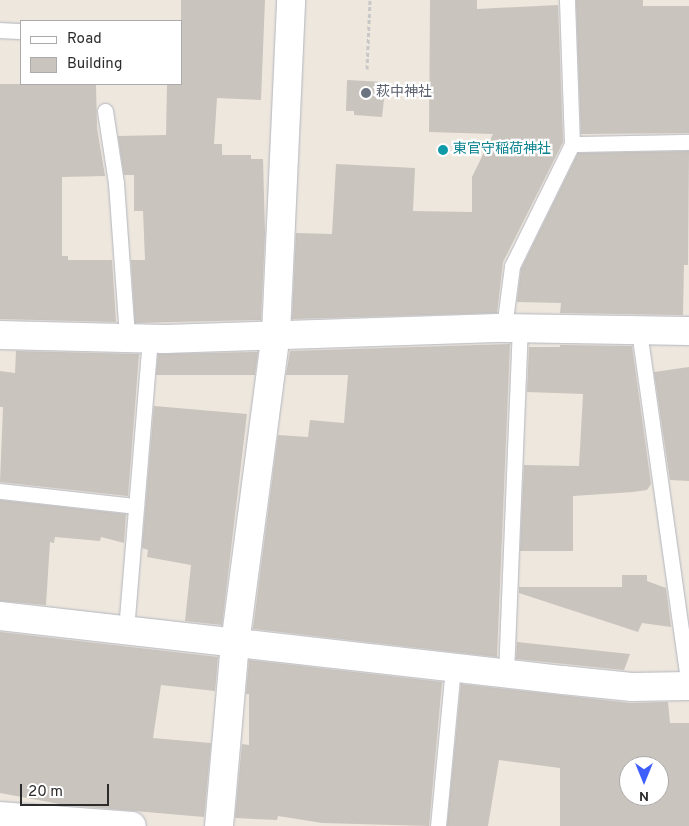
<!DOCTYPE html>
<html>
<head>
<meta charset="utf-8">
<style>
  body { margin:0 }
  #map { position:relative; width:689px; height:826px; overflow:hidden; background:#eee7de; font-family:Overpass,"Noto Sans JP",sans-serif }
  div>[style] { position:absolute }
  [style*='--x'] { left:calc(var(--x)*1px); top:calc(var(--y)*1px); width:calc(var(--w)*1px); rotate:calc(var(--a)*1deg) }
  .building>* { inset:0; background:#c9c4be }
  .path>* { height:3px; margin-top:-1.5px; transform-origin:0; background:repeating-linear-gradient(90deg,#c8c8c8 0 4px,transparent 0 6.5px) }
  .roads { filter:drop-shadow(0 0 1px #b2b5bf) drop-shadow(0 0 1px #b2b5bf) }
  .lane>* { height:15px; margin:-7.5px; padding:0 7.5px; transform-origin:7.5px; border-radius:7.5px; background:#fff }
  .street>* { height:28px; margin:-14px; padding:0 14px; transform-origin:14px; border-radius:14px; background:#fff }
  .dots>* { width:14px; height:14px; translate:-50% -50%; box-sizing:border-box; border:2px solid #fff; border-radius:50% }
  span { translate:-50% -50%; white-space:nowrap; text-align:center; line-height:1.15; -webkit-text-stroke:4.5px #fff; paint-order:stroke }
  .worship-label { font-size:14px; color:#5b616d }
  .left { translate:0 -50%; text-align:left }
  .culture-label { font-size:14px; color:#0d838f }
  .legend { position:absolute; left:20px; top:20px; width:162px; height:65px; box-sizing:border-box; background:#fff; border:1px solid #ababab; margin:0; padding:6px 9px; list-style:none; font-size:15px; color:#2c2c2c }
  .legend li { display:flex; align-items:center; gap:10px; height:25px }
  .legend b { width:25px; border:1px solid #ababab }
  .north { position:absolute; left:619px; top:756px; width:50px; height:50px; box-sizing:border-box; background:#fff; border:1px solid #ababab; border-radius:50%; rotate:180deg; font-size:14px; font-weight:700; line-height:20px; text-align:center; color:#2c2c2c }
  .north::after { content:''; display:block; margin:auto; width:18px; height:22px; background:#3e5ffb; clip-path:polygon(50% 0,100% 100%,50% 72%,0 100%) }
  .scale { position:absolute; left:20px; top:784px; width:89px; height:22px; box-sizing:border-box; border:2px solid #2c2c2c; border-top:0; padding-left:6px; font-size:15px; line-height:18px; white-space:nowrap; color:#2c2c2c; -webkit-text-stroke:4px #fff; paint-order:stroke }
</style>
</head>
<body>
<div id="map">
  <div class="building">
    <div style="clip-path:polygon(181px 0,265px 0,261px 100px,217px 98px,214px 144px,222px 144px,222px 155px,251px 155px,251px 159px,263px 159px,265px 233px,261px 320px,135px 323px,131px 260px,145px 260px,143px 211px,134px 211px,134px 175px,124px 175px,118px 136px,166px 135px,167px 84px,181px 84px)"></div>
    <div style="clip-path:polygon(430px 0,477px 0,477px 9px,558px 5px,563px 142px,503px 262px,497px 313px,292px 319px,296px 233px,332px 234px,336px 164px,415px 168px,413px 211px,472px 212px,472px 177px,493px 134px,429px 132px)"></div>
    <div style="clip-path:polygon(576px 0,643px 0,643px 6px,689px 6px,689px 133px,581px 134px)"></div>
    <div style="clip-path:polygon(347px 80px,386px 82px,382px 117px,354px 115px,354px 111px,346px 111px)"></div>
    <div style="clip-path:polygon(0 84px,96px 84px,97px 128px,105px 176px,62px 177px,62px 256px,68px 256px,68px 260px,112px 260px,116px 322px,0 319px)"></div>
    <div style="clip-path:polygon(689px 151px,688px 265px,684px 265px,683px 315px,560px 313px,561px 303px,517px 302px,521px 269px,578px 153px)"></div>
    <div style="clip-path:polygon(510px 344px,497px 657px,253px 629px,278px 435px,308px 437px,310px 420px,344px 423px,348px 375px,286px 375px,290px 351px)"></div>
    <div style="clip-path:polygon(560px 345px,632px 346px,651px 484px,647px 490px,633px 492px,573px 496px,573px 551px,520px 551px,524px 465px,579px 466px,583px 394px,527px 392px,529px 347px,560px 347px)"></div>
    <div style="clip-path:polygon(16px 351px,139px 354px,128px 496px,0 482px,3px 407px,0 407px,0 371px,15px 373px)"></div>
    <div style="clip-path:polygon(258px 352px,255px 375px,156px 375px,158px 354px)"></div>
    <div style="clip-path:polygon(689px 367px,689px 481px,670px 480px,654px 372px)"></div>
    <div style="clip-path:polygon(154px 406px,247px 414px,222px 625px,185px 621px,191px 565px,147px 557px,148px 550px,142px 548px)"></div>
    <div style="clip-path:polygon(0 500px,126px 514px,124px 543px,101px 537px,100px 541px,55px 537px,54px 543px,50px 542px,46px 605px,0 601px)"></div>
    <div style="clip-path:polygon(622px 575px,647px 575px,647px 581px,666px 588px,671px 627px,642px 623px,638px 632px,519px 593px,519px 587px,622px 587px)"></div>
    <div style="clip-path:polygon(0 632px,218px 657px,215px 691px,161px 685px,153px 738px,211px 743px,204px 817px,65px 805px,0 793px)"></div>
    <div style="clip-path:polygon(517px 642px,630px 654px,624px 670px,516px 659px)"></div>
    <div style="clip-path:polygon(249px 660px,442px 682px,429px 826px,322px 823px,278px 816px,277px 820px,235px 818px,242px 744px,249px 745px,249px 694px,246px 694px)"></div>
    <div style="clip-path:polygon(evenodd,461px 684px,630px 703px,668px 702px,670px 723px,689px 723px,689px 826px,560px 826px,560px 768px,499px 760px,488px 826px,447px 826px,461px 684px,629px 766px,659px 766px,659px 796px,629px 796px,629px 766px)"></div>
  </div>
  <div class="path">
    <div style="--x:367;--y:69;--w:69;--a:-87.5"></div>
  </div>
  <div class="roads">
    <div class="lane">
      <div style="--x:0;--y:30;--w:21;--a:3"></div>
      <div style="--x:105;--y:111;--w:73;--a:81.3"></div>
      <div style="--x:116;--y:183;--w:155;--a:85.9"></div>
      <div style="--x:572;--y:144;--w:117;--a:-1"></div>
      <div style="--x:504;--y:328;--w:63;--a:-82.6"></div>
      <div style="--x:512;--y:266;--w:136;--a:-63.8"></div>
      <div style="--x:572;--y:144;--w:144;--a:-92"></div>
      <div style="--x:639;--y:331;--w:358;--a:82"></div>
      <div style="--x:0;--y:491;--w:137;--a:6.3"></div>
      <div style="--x:126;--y:630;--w:293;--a:-85.3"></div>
      <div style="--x:506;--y:674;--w:346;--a:-87.7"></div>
      <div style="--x:438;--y:826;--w:159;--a:-84.6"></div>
    </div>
    <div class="street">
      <div style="--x:0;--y:335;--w:165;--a:1.4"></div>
      <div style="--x:165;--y:339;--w:339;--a:-1.9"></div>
      <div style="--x:504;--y:328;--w:185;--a:0.9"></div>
      <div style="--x:0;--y:616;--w:567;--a:6.49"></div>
      <div style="--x:563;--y:680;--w:69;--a:5.8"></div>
      <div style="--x:632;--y:687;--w:57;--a:-1"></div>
      <div style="--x:0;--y:816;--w:132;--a:4.3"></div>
      <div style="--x:219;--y:826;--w:183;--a:-85"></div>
      <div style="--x:235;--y:644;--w:313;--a:-82.5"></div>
      <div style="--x:276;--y:334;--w:334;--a:-87.4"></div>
    </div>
  </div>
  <div class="dots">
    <div style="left:366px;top:93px;background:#6b7280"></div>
    <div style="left:443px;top:150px;background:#0f9aa8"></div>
  </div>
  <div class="worship-label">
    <span class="left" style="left:376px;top:93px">萩中神社</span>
  </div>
  <div class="culture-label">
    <span class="left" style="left:453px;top:150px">東官守稲荷神社</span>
  </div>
  <ul class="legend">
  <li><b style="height:6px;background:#fff"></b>Road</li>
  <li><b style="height:14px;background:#c9c4be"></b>Building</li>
  </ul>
  <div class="north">N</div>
  <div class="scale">20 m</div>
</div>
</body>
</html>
